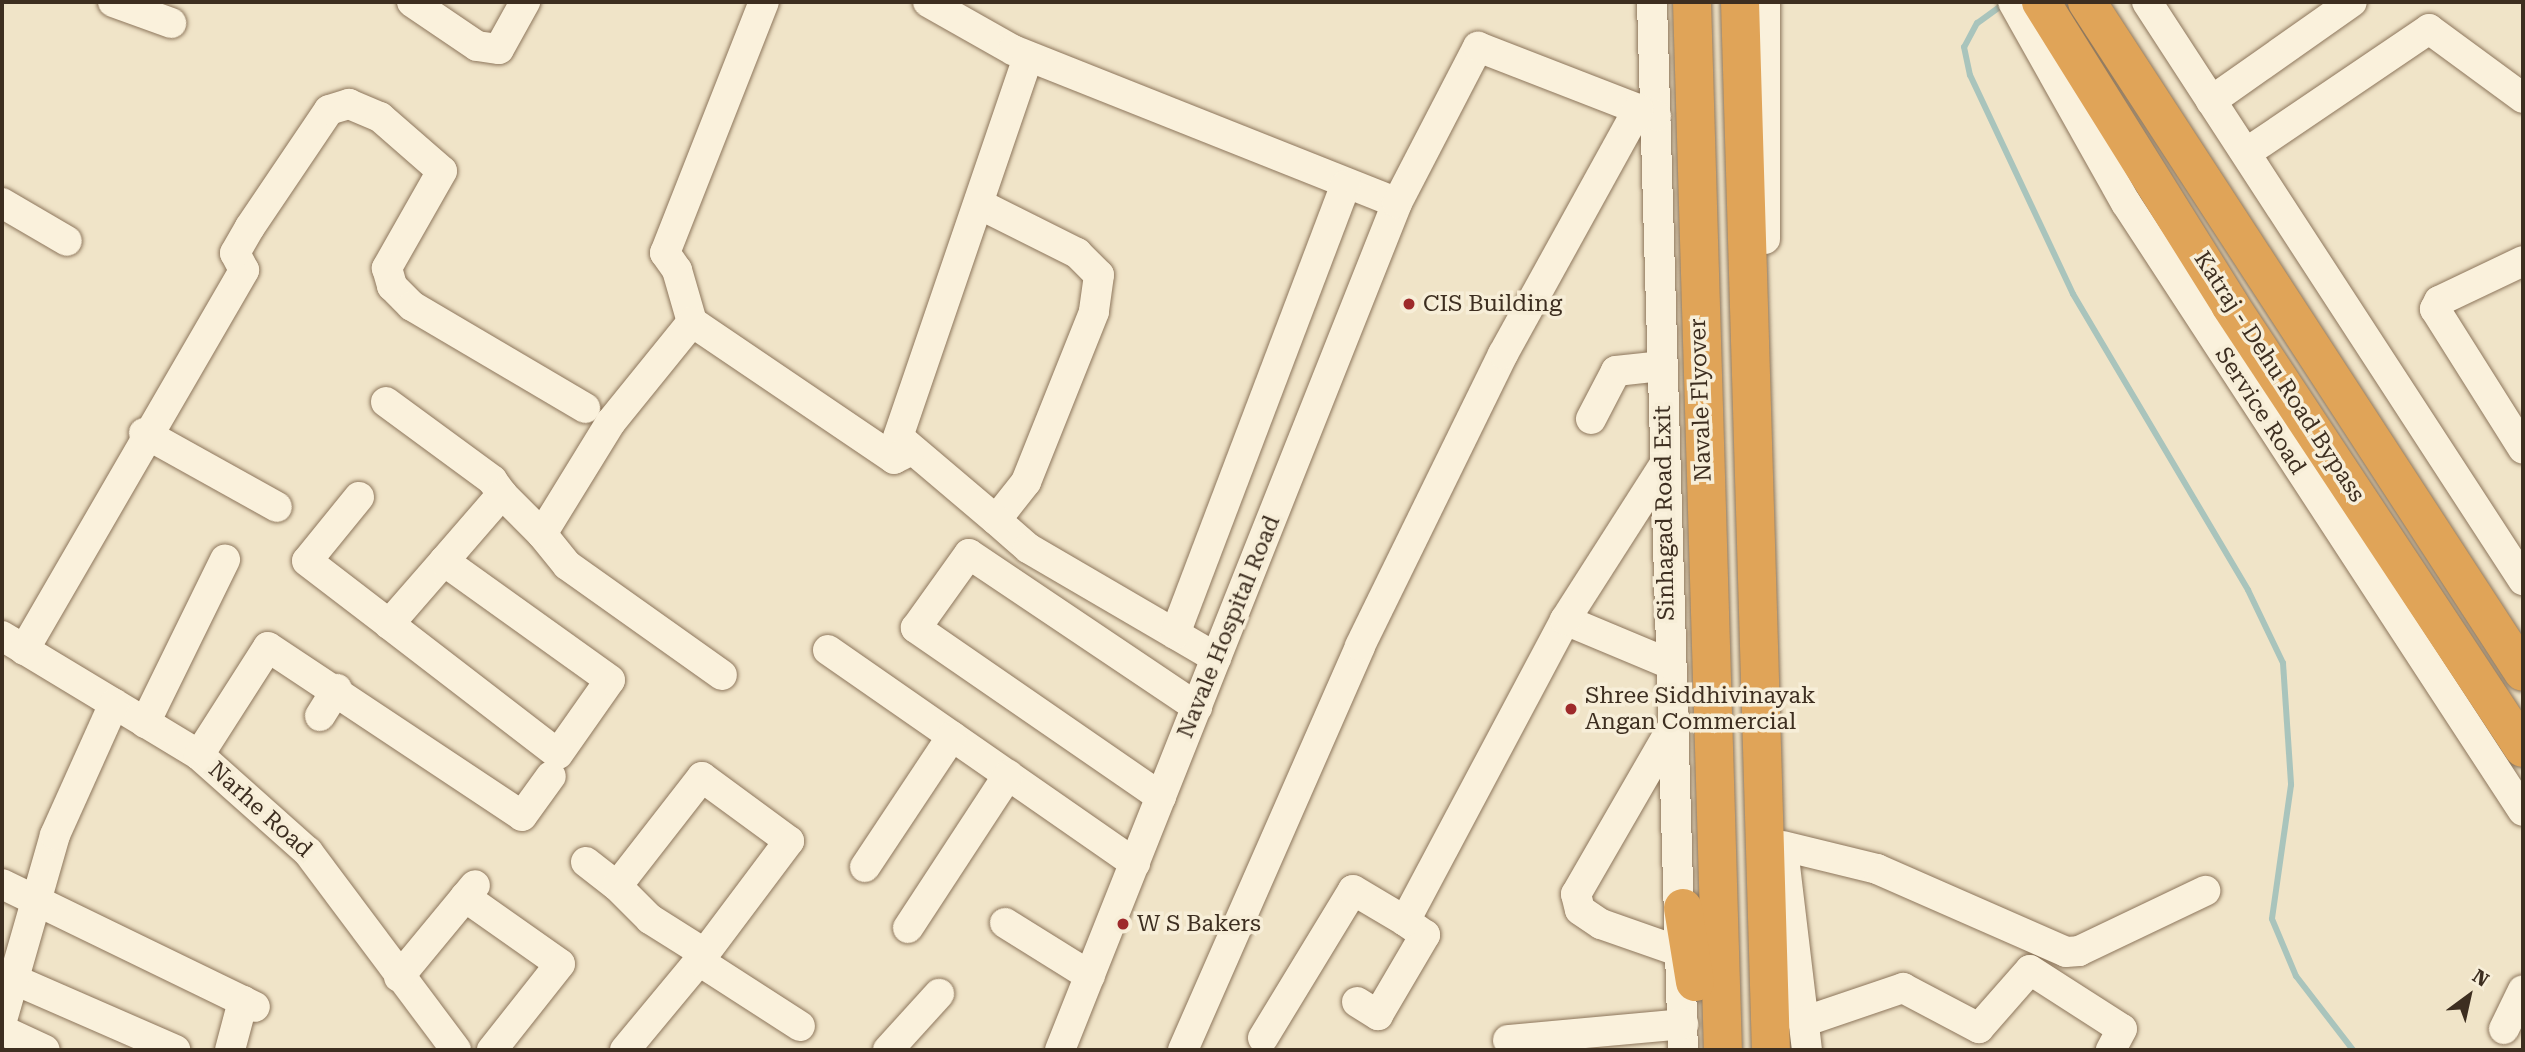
<!DOCTYPE html>
<html>
<head>
<meta charset="utf-8">
<style>
  body { margin:0 }
  #map { position:relative; width:2525px; height:1052px; overflow:hidden; background:#f0e4c8; font-family:"Roboto Serif",serif }
  div>[style] { position:absolute }
  [style*='--x'] { left:calc(var(--x)*1px); top:calc(var(--y)*1px); width:calc(var(--w)*1px); rotate:calc(var(--a)*1deg) }
  .stream>* { height:6px; margin:-3px; padding:0 3px; transform-origin:3px; border-radius:3px; background:#a9c4bc }
  .roads { filter:drop-shadow(0 0 2px #8d765c) drop-shadow(0 0 2px #8d765c) }
  .minor>* { height:30px; margin:-15px; padding:0 15px; transform-origin:15px; border-radius:15px; background:#faf1dc }
  .highway>* { height:38px; margin:-19px; padding:0 19px; transform-origin:19px; border-radius:19px; background:#e0a458 }
  .dots>* { width:19px; height:19px; translate:-50% -50%; box-sizing:border-box; border:4px solid #f7eed8; border-radius:50% }
  span { translate:-50% -50%; white-space:nowrap; text-align:center; line-height:1.15; -webkit-text-stroke:7px #f7eed8; paint-order:stroke }
  .poi-label { font-size:23px; color:#3d2e20 }
  .left { translate:0 -50%; text-align:left }
  .street-label { font-size:23px; color:#3d2e20 }
  .frame { position:absolute; inset:0; border:4px solid #3d2e20; pointer-events:none }
  .north { position:absolute; left:2434px; top:961px; width:70px; height:70px; -webkit-text-stroke:5px #f7eed8; paint-order:stroke; rotate:33deg; font-size:19px; font-weight:700; line-height:28px; text-align:center; color:#3d2e20 }
  .north::after { content:''; display:block; margin:auto; width:24px; height:32px; background:#3d2e20; clip-path:polygon(50% 0,100% 100%,50% 72%,0 100%) }
</style>
</head>
<body>
<div id="map">
  <div class="stream">
    <div style="--x:2005;--y:3;--w:34;--a:144"></div>
    <div style="--x:1977;--y:23;--w:27;--a:118"></div>
    <div style="--x:1964;--y:47;--w:29;--a:78"></div>
    <div style="--x:1970;--y:75;--w:242;--a:64.8"></div>
    <div style="--x:2073;--y:294;--w:344;--a:59.4"></div>
    <div style="--x:2248;--y:590;--w:81;--a:64.4"></div>
    <div style="--x:2283;--y:663;--w:122;--a:86.2"></div>
    <div style="--x:2291;--y:785;--w:135;--a:98.1"></div>
    <div style="--x:2272;--y:919;--w:62;--a:67.2"></div>
    <div style="--x:2296;--y:976;--w:93;--a:52.4"></div>
  </div>
  <div class="roads">
    <div class="minor">
      <div style="--x:113;--y:2;--w:62;--a:19.9"></div>
      <div style="--x:412;--y:2;--w:78;--a:34.1"></div>
      <div style="--x:477;--y:46;--w:22;--a:8"></div>
      <div style="--x:499;--y:49;--w:54;--a:-61"></div>
      <div style="--x:928;--y:2;--w:98;--a:29.5"></div>
      <div style="--x:1013;--y:50;--w:413;--a:21.7"></div>
      <div style="--x:1652;--y:2;--w:1048;--a:88.31"></div>
      <div style="--x:1765;--y:2;--w:237;--a:90"></div>
      <div style="--x:2013;--y:2;--w:231;--a:60.7"></div>
      <div style="--x:2126;--y:203;--w:726;--a:56.86"></div>
      <div style="--x:2147;--y:2;--w:690;--a:56.96"></div>
      <div style="--x:2211;--y:101;--w:172;--a:-35.1"></div>
      <div style="--x:2246;--y:153;--w:221;--a:-34.1"></div>
      <div style="--x:2429;--y:29;--w:117;--a:36.3"></div>
      <div style="--x:2;--y:203;--w:75;--a:30.3"></div>
      <div style="--x:979;--y:204;--w:110;--a:26.6"></div>
      <div style="--x:1077;--y:253;--w:31;--a:45"></div>
      <div style="--x:1099;--y:275;--w:37;--a:98"></div>
      <div style="--x:1094;--y:312;--w:183;--a:111.8"></div>
      <div style="--x:1026;--y:482;--w:48;--a:128.3"></div>
      <div style="--x:996;--y:520;--w:128;--a:-139.7"></div>
      <div style="--x:898;--y:437;--w:402;--a:-71.1"></div>
      <div style="--x:2523;--y:261;--w:93;--a:154.5"></div>
      <div style="--x:2439;--y:301;--w:9;--a:117"></div>
      <div style="--x:2435;--y:309;--w:165;--a:57.8"></div>
      <div style="--x:692;--y:322;--w:54;--a:-106.1"></div>
      <div style="--x:677;--y:270;--w:21;--a:-125"></div>
      <div style="--x:665;--y:253;--w:270;--a:-68.5"></div>
      <div style="--x:386;--y:402;--w:132;--a:36.3"></div>
      <div style="--x:492;--y:480;--w:17;--a:54"></div>
      <div style="--x:1591;--y:419;--w:54;--a:-62.5"></div>
      <div style="--x:1616;--y:371;--w:45;--a:-6.3"></div>
      <div style="--x:144;--y:433;--w:152;--a:29.1"></div>
      <div style="--x:359;--y:497;--w:82;--a:129.1"></div>
      <div style="--x:307;--y:561;--w:103;--a:37.5"></div>
      <div style="--x:996;--y:520;--w:43;--a:41.2"></div>
      <div style="--x:1028;--y:548;--w:218;--a:30.3"></div>
      <div style="--x:542;--y:534;--w:40;--a:51"></div>
      <div style="--x:567;--y:565;--w:190;--a:35.4"></div>
      <div style="--x:444;--y:561;--w:84;--a:131.1"></div>
      <div style="--x:389;--y:624;--w:213;--a:37.6"></div>
      <div style="--x:558;--y:754;--w:90;--a:-54.9"></div>
      <div style="--x:610;--y:680;--w:204;--a:-144.4"></div>
      <div style="--x:444;--y:561;--w:89;--a:-49.1"></div>
      <div style="--x:502;--y:494;--w:57;--a:45"></div>
      <div style="--x:542;--y:534;--w:132;--a:-58.4"></div>
      <div style="--x:611;--y:422;--w:129;--a:-51"></div>
      <div style="--x:692;--y:322;--w:244;--a:34.1"></div>
      <div style="--x:894;--y:459;--w:18;--a:-27"></div>
      <div style="--x:1565;--y:620;--w:112;--a:22.7"></div>
      <div style="--x:1175;--y:634;--w:480;--a:-69.2"></div>
      <div style="--x:2;--y:636;--w:230;--a:31.1"></div>
      <div style="--x:199;--y:755;--w:146;--a:41.7"></div>
      <div style="--x:308;--y:852;--w:247;--a:53.2"></div>
      <div style="--x:24;--y:650;--w:439;--a:-59.9"></div>
      <div style="--x:244;--y:270;--w:19;--a:-118"></div>
      <div style="--x:235;--y:253;--w:30;--a:-60"></div>
      <div style="--x:250;--y:227;--w:141;--a:-56"></div>
      <div style="--x:329;--y:110;--w:21;--a:-17"></div>
      <div style="--x:349;--y:104;--w:34;--a:23"></div>
      <div style="--x:380;--y:117;--w:82;--a:41.1"></div>
      <div style="--x:442;--y:171;--w:112;--a:119.6"></div>
      <div style="--x:387;--y:268;--w:19;--a:74"></div>
      <div style="--x:392;--y:286;--w:28;--a:45"></div>
      <div style="--x:412;--y:306;--w:201;--a:30.5"></div>
      <div style="--x:828;--y:650;--w:374;--a:34.8"></div>
      <div style="--x:320;--y:716;--w:32;--a:-58"></div>
      <div style="--x:1676;--y:721;--w:200;--a:120"></div>
      <div style="--x:1576;--y:894;--w:16;--a:76"></div>
      <div style="--x:1580;--y:910;--w:25;--a:34"></div>
      <div style="--x:1601;--y:924;--w:85;--a:19.3"></div>
      <div style="--x:145;--y:723;--w:182;--a:-63.9"></div>
      <div style="--x:199;--y:755;--w:128;--a:-57.4"></div>
      <div style="--x:268;--y:647;--w:305;--a:33.6"></div>
      <div style="--x:522;--y:816;--w:49;--a:-54.1"></div>
      <div style="--x:1161;--y:797;--w:298;--a:-145.4"></div>
      <div style="--x:916;--y:628;--w:91;--a:-54.4"></div>
      <div style="--x:969;--y:554;--w:275;--a:33.9"></div>
      <div style="--x:1783;--y:846;--w:97;--a:13.7"></div>
      <div style="--x:1877;--y:869;--w:206;--a:23.7"></div>
      <div style="--x:2066;--y:952;--w:13;--a:-4"></div>
      <div style="--x:2079;--y:951;--w:140;--a:-25.5"></div>
      <div style="--x:1783;--y:849;--w:202;--a:83.2"></div>
      <div style="--x:586;--y:862;--w:39;--a:38"></div>
      <div style="--x:865;--y:867;--w:157;--a:-56.4"></div>
      <div style="--x:2;--y:884;--w:281;--a:25.9"></div>
      <div style="--x:465;--y:897;--w:116;--a:35.2"></div>
      <div style="--x:560;--y:964;--w:110;--a:128.3"></div>
      <div style="--x:1005;--y:923;--w:100;--a:31.9"></div>
      <div style="--x:908;--y:928;--w:183;--a:-56.8"></div>
      <div style="--x:699;--y:961;--w:120;--a:32.8"></div>
      <div style="--x:399;--y:977;--w:119;--a:-50.4"></div>
      <div style="--x:15;--y:980;--w:175;--a:23.6"></div>
      <div style="--x:1357;--y:1002;--w:25;--a:32"></div>
      <div style="--x:1378;--y:1015;--w:93;--a:-59.6"></div>
      <div style="--x:1425;--y:935;--w:24;--a:-145"></div>
      <div style="--x:1405;--y:921;--w:341;--a:-62"></div>
      <div style="--x:1565;--y:620;--w:184;--a:-57.4"></div>
      <div style="--x:2;--y:1020;--w:192;--a:-74"></div>
      <div style="--x:55;--y:835;--w:144;--a:-65.8"></div>
      <div style="--x:1803;--y:1022;--w:106;--a:-18.8"></div>
      <div style="--x:1903;--y:988;--w:86;--a:27.8"></div>
      <div style="--x:1979;--y:1028;--w:77;--a:-48.7"></div>
      <div style="--x:2030;--y:970;--w:109;--a:32.7"></div>
      <div style="--x:2122;--y:1029;--w:24;--a:118"></div>
      <div style="--x:2504;--y:1029;--w:43;--a:-64"></div>
      <div style="--x:2;--y:1030;--w:47;--a:24.9"></div>
      <div style="--x:1263;--y:1038;--w:173;--a:-58.7"></div>
      <div style="--x:1353;--y:890;--w:61;--a:30.8"></div>
      <div style="--x:1508;--y:1040;--w:176;--a:-5.2"></div>
      <div style="--x:230;--y:1050;--w:51;--a:-75.1"></div>
      <div style="--x:625;--y:1050;--w:116;--a:-50.3"></div>
      <div style="--x:699;--y:961;--w:150;--a:-53.1"></div>
      <div style="--x:789;--y:841;--w:108;--a:-143.7"></div>
      <div style="--x:702;--y:777;--w:138;--a:127.9"></div>
      <div style="--x:617;--y:886;--w:47;--a:45"></div>
      <div style="--x:650;--y:919;--w:64;--a:32.2"></div>
      <div style="--x:888;--y:1050;--w:76;--a:-47.7"></div>
      <div style="--x:1060;--y:1050;--w:912;--a:-68.3"></div>
      <div style="--x:1397;--y:203;--w:176;--a:-62.6"></div>
      <div style="--x:1478;--y:47;--w:191;--a:21.2"></div>
      <div style="--x:1183;--y:1050;--w:441;--a:-66.3"></div>
      <div style="--x:1360;--y:646;--w:325;--a:-63.9"></div>
      <div style="--x:1503;--y:354;--w:280;--a:-61.1"></div>
    </div>
    <div class="highway">
      <div style="--x:1692;--y:2;--w:1048;--a:88.31"></div>
      <div style="--x:1740;--y:2;--w:1048;--a:88.31"></div>
      <div style="--x:2041;--y:2;--w:357;--a:58"></div>
      <div style="--x:2230;--y:305;--w:531;--a:56.52"></div>
      <div style="--x:2087;--y:2;--w:799;--a:56.95"></div>
      <div style="--x:1683;--y:908;--w:75;--a:80.8"></div>
    </div>
  </div>
  <div class="dots">
    <div style="left:1409px;top:304px;background:#9e2a2b"></div>
    <div style="left:1571px;top:709px;background:#9e2a2b"></div>
    <div style="left:1123px;top:924px;background:#9e2a2b"></div>
  </div>
  <div class="poi-label">
    <span class="left" style="left:1423px;top:304px">CIS Building</span>
    <span class="left" style="left:1585px;top:709px">Shree Siddhivinayak<br>Angan Commercial</span>
    <span class="left" style="left:1137px;top:924px">W S Bakers</span>
  </div>
  <div class="street-label">
    <span style="left:2279px;top:377px;rotate:57deg">Katraj - Dehu Road Bypass</span>
    <span style="left:1701px;top:400px;rotate:-92deg">Navale Flyover</span>
    <span style="left:2260px;top:411px;rotate:57deg">Service Road</span>
    <span style="left:1665px;top:513px;rotate:-91deg">Sinhagad Road Exit</span>
    <span style="left:1229px;top:627px;rotate:-68deg">Navale Hospital Road</span>
    <span style="left:260px;top:810px;rotate:42deg">Narhe Road</span>
  </div>
  <div class="frame"></div>
  <div class="north">N</div>
</div>
</body>
</html>
